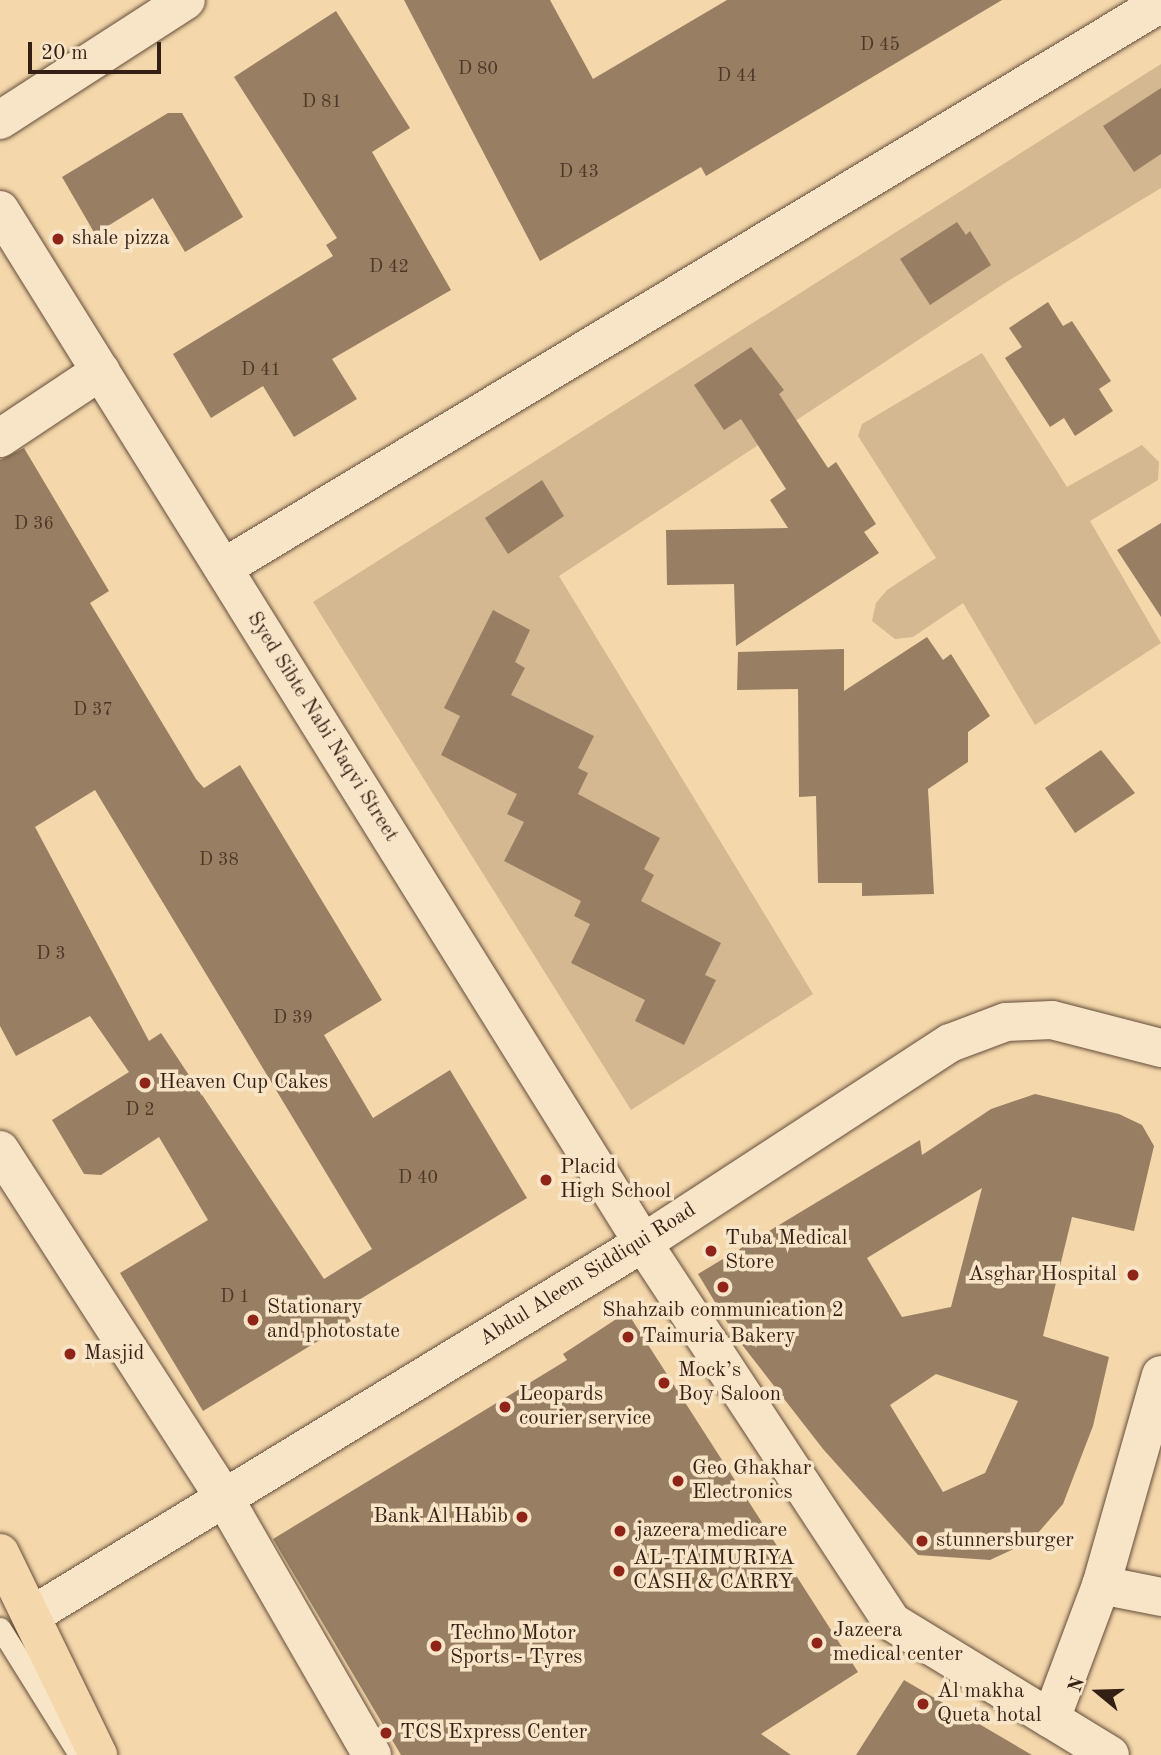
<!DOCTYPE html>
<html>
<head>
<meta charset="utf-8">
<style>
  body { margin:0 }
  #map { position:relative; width:1161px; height:1755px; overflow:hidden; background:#f4d7ab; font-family:"Old Standard TT",serif }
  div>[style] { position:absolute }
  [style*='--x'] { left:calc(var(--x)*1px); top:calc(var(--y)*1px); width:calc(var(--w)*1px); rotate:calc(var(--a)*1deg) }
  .green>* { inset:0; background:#d3b891 }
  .building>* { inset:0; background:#987f63 }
  .roads { filter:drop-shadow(0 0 2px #644d3a) drop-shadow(0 0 2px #644d3a) }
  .service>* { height:21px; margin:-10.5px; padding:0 10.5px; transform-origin:10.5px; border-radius:10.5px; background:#f8e5c8 }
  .minor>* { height:38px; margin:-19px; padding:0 19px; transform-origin:19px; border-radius:19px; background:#f8e5c8 }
  .primary>* { height:38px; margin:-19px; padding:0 19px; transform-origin:19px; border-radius:19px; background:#f4d7ab }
  .dots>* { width:19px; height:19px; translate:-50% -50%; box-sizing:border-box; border:4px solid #f8e5c8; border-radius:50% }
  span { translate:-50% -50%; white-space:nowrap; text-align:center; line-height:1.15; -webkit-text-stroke:7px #f8e5c8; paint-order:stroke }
  .number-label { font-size:18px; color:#4d3728 }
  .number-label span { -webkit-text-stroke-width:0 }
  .poi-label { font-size:21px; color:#341f14 }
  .left { translate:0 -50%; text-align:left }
  .right { translate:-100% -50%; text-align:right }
  .street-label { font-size:21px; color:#341f14 }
  .north { position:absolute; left:1063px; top:1657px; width:70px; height:70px; -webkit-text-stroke:5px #f8e5c8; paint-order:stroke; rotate:289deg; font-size:19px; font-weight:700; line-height:28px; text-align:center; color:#341f14 }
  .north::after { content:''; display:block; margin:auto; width:24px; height:32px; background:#341f14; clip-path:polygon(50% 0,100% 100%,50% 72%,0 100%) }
  .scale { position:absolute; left:28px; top:42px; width:133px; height:32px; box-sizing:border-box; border:4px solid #341f14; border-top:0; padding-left:9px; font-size:21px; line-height:24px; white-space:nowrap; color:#341f14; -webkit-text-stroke:5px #f8e5c8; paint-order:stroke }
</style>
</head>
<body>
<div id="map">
  <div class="green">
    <div style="clip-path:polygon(1161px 64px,1161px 188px,1008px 281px,559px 576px,813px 994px,631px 1110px,313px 602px)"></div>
    <div style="clip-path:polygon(982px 353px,1067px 487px,1142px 445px,1159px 462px,1158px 480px,1090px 521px,1161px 643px,1035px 725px,963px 603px,913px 637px,895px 639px,872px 621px,876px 603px,887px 590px,936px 558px,858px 436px,862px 424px)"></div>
  </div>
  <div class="building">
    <div style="clip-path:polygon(404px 0,550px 0,593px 79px,727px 0,1002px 0,706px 176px,701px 167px,540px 261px)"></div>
    <div style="clip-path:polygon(336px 11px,410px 128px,372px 152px,451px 290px,332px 359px,357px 399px,294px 437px,263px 386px,211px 418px,173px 354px,333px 256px,326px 245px,337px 238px,234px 77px)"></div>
    <div style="clip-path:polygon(1161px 88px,1161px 154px,1134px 172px,1103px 126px)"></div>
    <div style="clip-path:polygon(168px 113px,182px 113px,243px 217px,185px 252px,153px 198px,95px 234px,62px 177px)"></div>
    <div style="clip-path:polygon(957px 222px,966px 235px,970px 231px,991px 265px,930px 305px,900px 259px)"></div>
    <div style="clip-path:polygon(1048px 302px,1063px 326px,1072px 321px,1111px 381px,1099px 389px,1113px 411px,1075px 436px,1064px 418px,1050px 427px,1005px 358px,1022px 347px,1009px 328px)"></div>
    <div style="clip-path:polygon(751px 347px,784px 390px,779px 394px,828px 468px,836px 462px,876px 524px,864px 532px,879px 553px,736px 646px,734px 584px,667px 585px,666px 530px,788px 528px,770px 500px,786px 489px,741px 419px,724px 430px,694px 385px)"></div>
    <div style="clip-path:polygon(evenodd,24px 448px,109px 591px,90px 603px,196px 779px,204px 788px,240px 765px,382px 1000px,324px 1035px,373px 1118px,450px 1070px,527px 1198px,344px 1309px,351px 1321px,203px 1411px,120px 1273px,208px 1220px,159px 1137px,101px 1175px,84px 1174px,52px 1120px,129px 1072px,90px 1016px,16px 1056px,0 1026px,0 460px,24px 448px,95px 790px,372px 1249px,324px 1279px,161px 1033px,149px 1041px,35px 827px,95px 790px)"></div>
    <div style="clip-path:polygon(542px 480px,564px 516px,508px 554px,485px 518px)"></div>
    <div style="clip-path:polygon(1161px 523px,1161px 617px,1117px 550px)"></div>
    <div style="clip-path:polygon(493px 610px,530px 630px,515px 662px,525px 668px,511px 695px,594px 736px,578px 768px,588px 773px,578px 794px,660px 838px,644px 869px,654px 875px,641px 901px,721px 943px,705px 975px,716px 980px,684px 1045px,635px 1021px,645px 1000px,571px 963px,590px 924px,574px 916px,581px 901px,504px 861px,524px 822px,507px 814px,517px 794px,441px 755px,460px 716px,444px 708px)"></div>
    <div style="clip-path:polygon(927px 637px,943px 660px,951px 654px,990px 716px,968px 732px,968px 762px,928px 789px,934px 894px,862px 896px,862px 883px,818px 883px,816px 796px,799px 797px,798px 689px,737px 690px,738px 652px,844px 649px,844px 691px)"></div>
    <div style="clip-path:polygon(1101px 750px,1135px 793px,1075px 833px,1045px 788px)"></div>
    <div style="clip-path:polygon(evenodd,1035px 1094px,1119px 1114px,1142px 1125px,1154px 1146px,1134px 1231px,1072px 1217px,1043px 1336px,1109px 1357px,1093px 1426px,1063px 1504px,1031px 1541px,990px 1560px,918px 1555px,823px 1449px,736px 1337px,698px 1274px,920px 1140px,922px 1155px,991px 1109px,1035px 1094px,982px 1188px,951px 1307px,902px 1317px,867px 1258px,982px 1188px,1035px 1094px,936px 1374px,1018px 1401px,985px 1473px,943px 1492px,890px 1405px,936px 1374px)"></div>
    <div style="clip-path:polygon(627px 1312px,858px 1672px,761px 1734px,791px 1755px,401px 1755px,273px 1539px,567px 1360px,563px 1354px)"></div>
    <div style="clip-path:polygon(904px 1680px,1032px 1755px,856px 1755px)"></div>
  </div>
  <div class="roads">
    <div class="service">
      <div style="--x:0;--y:1628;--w:142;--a:58"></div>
    </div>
    <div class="minor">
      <div style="--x:0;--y:120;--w:221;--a:-32.8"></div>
      <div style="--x:0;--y:210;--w:1217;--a:58.1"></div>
      <div style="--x:643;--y:1243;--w:453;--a:56.7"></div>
      <div style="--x:892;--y:1622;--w:186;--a:31.4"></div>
      <div style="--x:1051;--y:1719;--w:143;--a:-69.5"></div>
      <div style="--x:0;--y:438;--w:121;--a:-33.6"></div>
      <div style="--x:223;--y:568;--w:1095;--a:-31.06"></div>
      <div style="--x:0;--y:1150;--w:412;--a:57.2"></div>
      <div style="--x:223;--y:1496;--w:299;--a:60.1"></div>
      <div style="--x:1161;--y:1375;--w:218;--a:105.9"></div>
      <div style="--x:1101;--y:1585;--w:61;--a:11.3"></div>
      <div style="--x:34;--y:1614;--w:713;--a:-31.35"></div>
      <div style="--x:643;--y:1243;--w:366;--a:-33.1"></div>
      <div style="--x:950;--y:1043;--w:60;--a:-20.6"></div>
      <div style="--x:1006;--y:1022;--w:46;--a:-2.5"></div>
      <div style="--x:1052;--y:1020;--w:113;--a:14.4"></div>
      <div style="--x:1051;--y:1719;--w:69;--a:31.4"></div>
    </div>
    <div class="primary">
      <div style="--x:0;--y:1553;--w:225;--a:64.1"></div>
    </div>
  </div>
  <div class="dots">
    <div style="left:58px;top:239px;background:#8f2418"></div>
    <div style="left:145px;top:1083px;background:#8f2418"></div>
    <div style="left:546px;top:1180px;background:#8f2418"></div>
    <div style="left:711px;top:1251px;background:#8f2418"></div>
    <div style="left:1133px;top:1275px;background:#8f2418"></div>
    <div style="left:723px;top:1287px;background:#8f2418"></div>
    <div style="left:253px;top:1320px;background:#8f2418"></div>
    <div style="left:628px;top:1337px;background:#8f2418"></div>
    <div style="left:70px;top:1354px;background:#8f2418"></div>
    <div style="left:664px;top:1383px;background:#8f2418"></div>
    <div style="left:505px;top:1407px;background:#8f2418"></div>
    <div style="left:678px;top:1481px;background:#8f2418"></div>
    <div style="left:522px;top:1517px;background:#8f2418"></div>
    <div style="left:620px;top:1531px;background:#8f2418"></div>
    <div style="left:922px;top:1541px;background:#8f2418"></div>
    <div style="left:619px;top:1571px;background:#8f2418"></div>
    <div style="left:817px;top:1643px;background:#8f2418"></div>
    <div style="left:436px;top:1646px;background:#8f2418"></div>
    <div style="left:923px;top:1704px;background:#8f2418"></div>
    <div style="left:386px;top:1733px;background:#8f2418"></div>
  </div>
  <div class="number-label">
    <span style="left:880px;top:45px">D 45</span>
    <span style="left:478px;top:69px">D 80</span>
    <span style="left:737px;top:76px">D 44</span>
    <span style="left:322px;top:102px">D 81</span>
    <span style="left:579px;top:172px">D 43</span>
    <span style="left:389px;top:267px">D 42</span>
    <span style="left:261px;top:370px">D 41</span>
    <span style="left:34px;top:524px">D 36</span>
    <span style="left:93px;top:710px">D 37</span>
    <span style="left:219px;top:860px">D 38</span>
    <span style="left:51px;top:954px">D 3</span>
    <span style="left:293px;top:1018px">D 39</span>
    <span style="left:140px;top:1110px">D 2</span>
    <span style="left:418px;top:1178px">D 40</span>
    <span style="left:235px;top:1297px">D 1</span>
  </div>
  <div class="poi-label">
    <span class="left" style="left:72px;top:239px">shale pizza</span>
    <span class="left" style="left:159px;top:1083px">Heaven Cup Cakes</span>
    <span class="left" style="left:560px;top:1180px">Placid<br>High School</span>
    <span class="left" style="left:725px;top:1251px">Tuba Medical<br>Store</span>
    <span class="right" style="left:1117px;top:1275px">Asghar Hospital</span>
    <span class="left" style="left:267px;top:1320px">Stationary<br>and photostate</span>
    <span style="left:723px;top:1311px">Shahzaib communication 2</span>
    <span class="left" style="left:642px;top:1337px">Taimuria Bakery</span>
    <span class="left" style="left:84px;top:1354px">Masjid</span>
    <span class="left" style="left:678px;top:1383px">Mock’s<br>Boy Saloon</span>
    <span class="left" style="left:519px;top:1407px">Leopards<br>courier service</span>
    <span class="left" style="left:692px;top:1481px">Geo Ghakhar<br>Electronics</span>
    <span class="right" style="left:508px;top:1517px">Bank Al Habib</span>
    <span class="left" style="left:636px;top:1531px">jazeera medicare</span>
    <span class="left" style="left:936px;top:1541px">stunnersburger</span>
    <span class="left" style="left:633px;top:1571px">AL-TAIMURIYA<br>CASH &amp; CARRY</span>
    <span class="left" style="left:833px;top:1643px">Jazeera<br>medical center</span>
    <span class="left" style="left:450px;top:1646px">Techno Motor<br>Sports - Tyres</span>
    <span class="left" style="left:937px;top:1704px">Al makha<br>Queta hotal</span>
    <span class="left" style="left:400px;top:1733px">TCS Express Center</span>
  </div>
  <div class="street-label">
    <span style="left:322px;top:727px;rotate:58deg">Syed Sibte Nabi Naqvi Street</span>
    <span style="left:588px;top:1275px;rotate:-32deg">Abdul Aleem Siddiqui Road</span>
  </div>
  <div class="north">N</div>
  <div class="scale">20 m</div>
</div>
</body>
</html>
